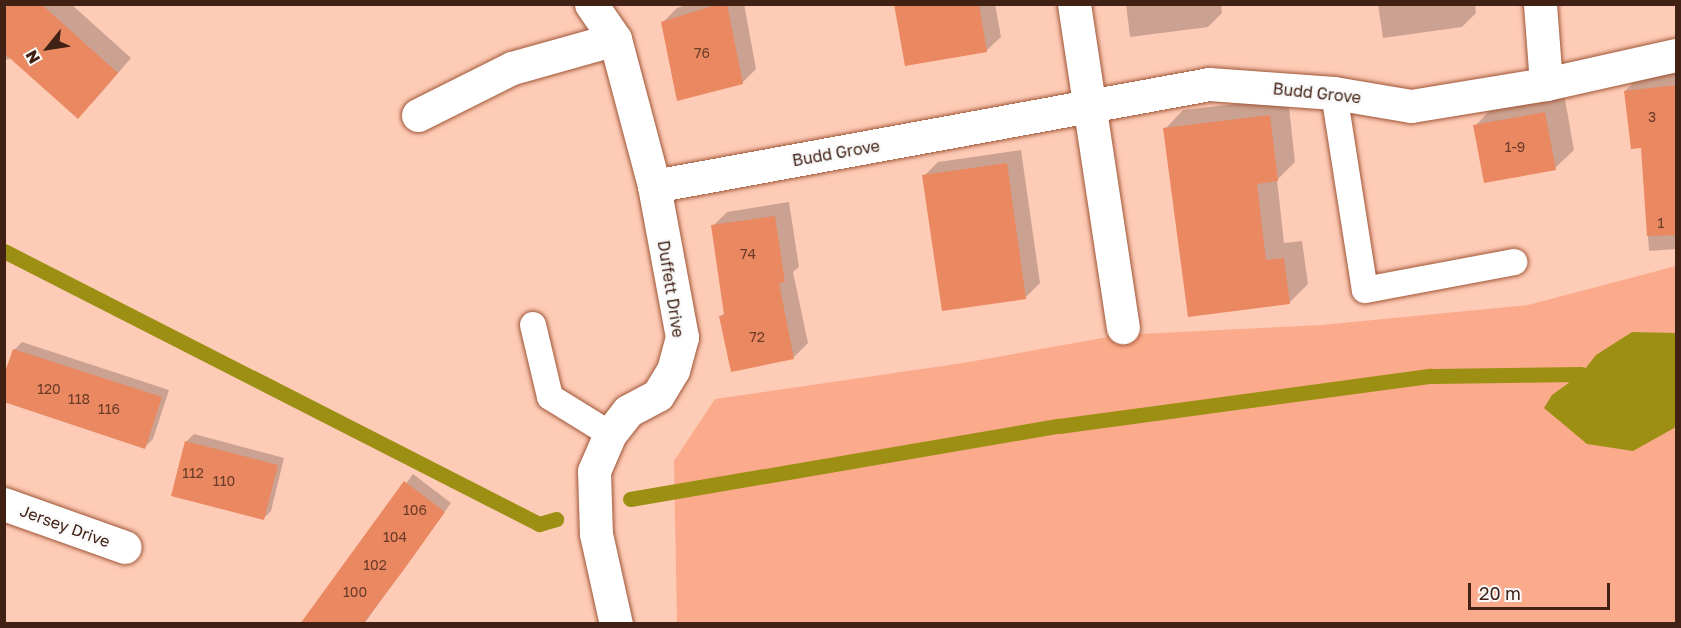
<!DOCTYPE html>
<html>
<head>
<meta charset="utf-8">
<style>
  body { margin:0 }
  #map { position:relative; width:1681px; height:628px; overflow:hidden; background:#fecbb6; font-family:"Golos Text",sans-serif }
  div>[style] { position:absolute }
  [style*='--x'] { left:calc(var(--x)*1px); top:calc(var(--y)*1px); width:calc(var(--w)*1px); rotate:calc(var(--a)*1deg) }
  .green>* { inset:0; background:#fbab8b }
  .water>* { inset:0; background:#9c8f13 }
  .shadow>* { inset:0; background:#0003 }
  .stream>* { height:15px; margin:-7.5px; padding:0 7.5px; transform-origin:7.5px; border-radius:7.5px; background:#9c8f13 }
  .building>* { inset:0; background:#e98861 }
  .roads { filter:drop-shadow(0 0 2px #9f5536) drop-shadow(0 0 2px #9f5536) }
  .service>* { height:26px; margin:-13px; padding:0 13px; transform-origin:13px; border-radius:13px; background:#fff }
  .minor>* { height:33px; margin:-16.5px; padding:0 16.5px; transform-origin:16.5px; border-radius:16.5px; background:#fff }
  span { translate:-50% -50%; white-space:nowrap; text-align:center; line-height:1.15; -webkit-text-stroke:5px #f9f9f9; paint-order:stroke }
  .number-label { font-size:14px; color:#6b3b27 }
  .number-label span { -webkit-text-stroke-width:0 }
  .street-label { font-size:16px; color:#412114 }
  .frame { position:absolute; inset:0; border:6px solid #412114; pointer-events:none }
  .north { position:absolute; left:18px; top:18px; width:60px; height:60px; -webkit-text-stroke:4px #f9f9f9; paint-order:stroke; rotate:240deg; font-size:16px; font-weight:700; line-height:24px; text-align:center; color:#412114 }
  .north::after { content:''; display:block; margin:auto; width:21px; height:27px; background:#412114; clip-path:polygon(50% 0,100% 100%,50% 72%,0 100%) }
  .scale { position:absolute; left:1468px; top:583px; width:142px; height:27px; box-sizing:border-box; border:3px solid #412114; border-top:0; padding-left:8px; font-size:18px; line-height:21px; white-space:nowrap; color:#412114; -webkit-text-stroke:4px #f9f9f9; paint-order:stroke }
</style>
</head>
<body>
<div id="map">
  <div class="green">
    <div style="clip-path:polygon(1676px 266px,1676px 623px,677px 623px,674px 461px,715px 399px,963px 363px,1119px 335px,1322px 325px,1528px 305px)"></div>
  </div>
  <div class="water">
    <div style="clip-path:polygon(1632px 332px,1676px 333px,1676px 427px,1633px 451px,1587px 444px,1544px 408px,1552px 395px,1581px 374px,1596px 355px)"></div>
  </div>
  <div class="shadow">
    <div style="clip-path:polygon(4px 4px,71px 4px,131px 58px,92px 103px,11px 57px,8px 60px,4px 57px)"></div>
    <div style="clip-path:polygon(689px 4px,744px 4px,756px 69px,742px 83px,663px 22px,677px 8px)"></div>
    <div style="clip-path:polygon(897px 4px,995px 4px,1001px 37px,986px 51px)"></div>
    <div style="clip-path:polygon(1126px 4px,1221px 4px,1222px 13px,1208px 27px,1130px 37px)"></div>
    <div style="clip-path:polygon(1378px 4px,1475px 4px,1476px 13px,1462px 27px,1383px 38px)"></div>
    <div style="clip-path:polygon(1676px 73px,1676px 249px,1649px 251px,1642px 146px,1625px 91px,1639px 77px)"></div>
    <div style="clip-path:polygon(1564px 94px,1574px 150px,1555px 168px,1475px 126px,1493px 107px)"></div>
    <div style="clip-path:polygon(1288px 98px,1295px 162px,1277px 180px,1284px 243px,1302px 241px,1308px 284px,1289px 303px,1165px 129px,1183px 110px)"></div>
    <div style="clip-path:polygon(1021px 150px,1040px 283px,1026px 297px,924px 176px,938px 162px)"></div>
    <div style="clip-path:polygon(789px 202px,799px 267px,793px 272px,808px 343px,794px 357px,732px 370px,721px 317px,725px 312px,713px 226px,727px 212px)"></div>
    <div style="clip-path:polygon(22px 342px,169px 390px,153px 439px,145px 447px,14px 350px)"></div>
    <div style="clip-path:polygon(194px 434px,284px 458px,271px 511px,263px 519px,186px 442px)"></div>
    <div style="clip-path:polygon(413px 474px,451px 503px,364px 624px,314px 624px,306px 618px)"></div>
  </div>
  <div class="stream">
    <div style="--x:4;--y:251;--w:601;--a:27.03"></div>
    <div style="--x:539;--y:524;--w:18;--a:-16"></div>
    <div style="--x:630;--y:499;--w:435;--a:-9.7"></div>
    <div style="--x:1059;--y:426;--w:375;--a:-7.7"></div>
    <div style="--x:1431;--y:376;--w:150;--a:-0.8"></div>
  </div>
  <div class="building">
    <div style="clip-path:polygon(4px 4px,41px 4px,118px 73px,78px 119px,4px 53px)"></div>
    <div style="clip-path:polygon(719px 4px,727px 4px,743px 84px,677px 101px,661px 22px)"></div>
    <div style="clip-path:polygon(894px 4px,979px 4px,987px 52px,905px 66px)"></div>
    <div style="clip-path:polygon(1677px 85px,1677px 235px,1647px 236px,1641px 148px,1631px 149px,1624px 91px)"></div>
    <div style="clip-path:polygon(1545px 112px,1556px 170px,1484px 183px,1473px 125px)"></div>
    <div style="clip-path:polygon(1270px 115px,1278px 181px,1257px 184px,1266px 260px,1284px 258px,1290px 304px,1188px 317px,1163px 128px)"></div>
    <div style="clip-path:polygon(1007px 163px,1026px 299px,942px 311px,922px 175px)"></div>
    <div style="clip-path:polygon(775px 216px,785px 282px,779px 283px,794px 359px,731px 372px,719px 316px,724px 315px,711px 225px)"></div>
    <div style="clip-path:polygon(13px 349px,162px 397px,145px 449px,4px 402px,4px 375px)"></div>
    <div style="clip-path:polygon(185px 441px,278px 465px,264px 520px,171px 496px)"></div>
    <div style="clip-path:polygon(404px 481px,445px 512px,405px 568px,363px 624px,300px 624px)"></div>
  </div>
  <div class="roads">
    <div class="service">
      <div style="--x:1334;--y:93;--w:199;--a:81.1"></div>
      <div style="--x:1365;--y:290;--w:152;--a:-10.6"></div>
      <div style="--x:533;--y:325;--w:74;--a:76.7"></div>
      <div style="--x:550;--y:397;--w:70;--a:31.7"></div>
    </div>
    <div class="minor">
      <div style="--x:591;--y:4;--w:42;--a:55.6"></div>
      <div style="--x:615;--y:39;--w:152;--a:75.1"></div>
      <div style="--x:654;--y:186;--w:154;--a:79.5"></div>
      <div style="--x:682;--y:337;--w:34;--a:105"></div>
      <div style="--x:673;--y:370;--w:29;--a:121"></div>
      <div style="--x:658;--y:395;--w:34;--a:152"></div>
      <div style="--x:628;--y:411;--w:29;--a:128"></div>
      <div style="--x:610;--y:434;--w:40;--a:113.4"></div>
      <div style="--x:594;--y:471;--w:63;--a:88.2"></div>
      <div style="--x:596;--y:534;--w:92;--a:77.5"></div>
      <div style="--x:1074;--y:4;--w:327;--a:81.4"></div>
      <div style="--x:1540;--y:4;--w:80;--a:85.7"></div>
      <div style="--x:418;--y:115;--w:105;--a:-26.6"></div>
      <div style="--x:512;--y:68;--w:107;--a:-15.7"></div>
      <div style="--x:654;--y:186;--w:564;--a:-10.41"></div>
      <div style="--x:1209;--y:84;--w:125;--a:4.1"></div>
      <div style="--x:1334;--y:93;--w:78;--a:9.6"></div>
      <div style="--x:1411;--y:106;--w:137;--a:-9.3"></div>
      <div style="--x:1546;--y:84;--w:133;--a:-12.6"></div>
      <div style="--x:4;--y:504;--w:128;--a:19.6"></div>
    </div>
  </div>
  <div class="number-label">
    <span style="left:702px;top:53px">76</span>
    <span style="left:1652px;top:117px">3</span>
    <span style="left:1515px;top:147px">1-9</span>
    <span style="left:1661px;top:223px">1</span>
    <span style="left:748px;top:254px">74</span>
    <span style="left:757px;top:337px">72</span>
    <span style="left:49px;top:389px">120</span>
    <span style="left:79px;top:399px">118</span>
    <span style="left:109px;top:409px">116</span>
    <span style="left:193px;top:473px">112</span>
    <span style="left:224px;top:481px">110</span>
    <span style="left:415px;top:510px">106</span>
    <span style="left:395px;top:537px">104</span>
    <span style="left:375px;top:565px">102</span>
    <span style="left:355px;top:592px">100</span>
  </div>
  <div class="street-label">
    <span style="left:1317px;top:93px;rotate:6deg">Budd Grove</span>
    <span style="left:836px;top:153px;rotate:-10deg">Budd Grove</span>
    <span style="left:671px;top:289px;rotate:81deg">Duffett Drive</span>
    <span style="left:65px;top:526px;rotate:20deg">Jersey Drive</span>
  </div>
  <div class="frame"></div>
  <div class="north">N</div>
  <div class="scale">20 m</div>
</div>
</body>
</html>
